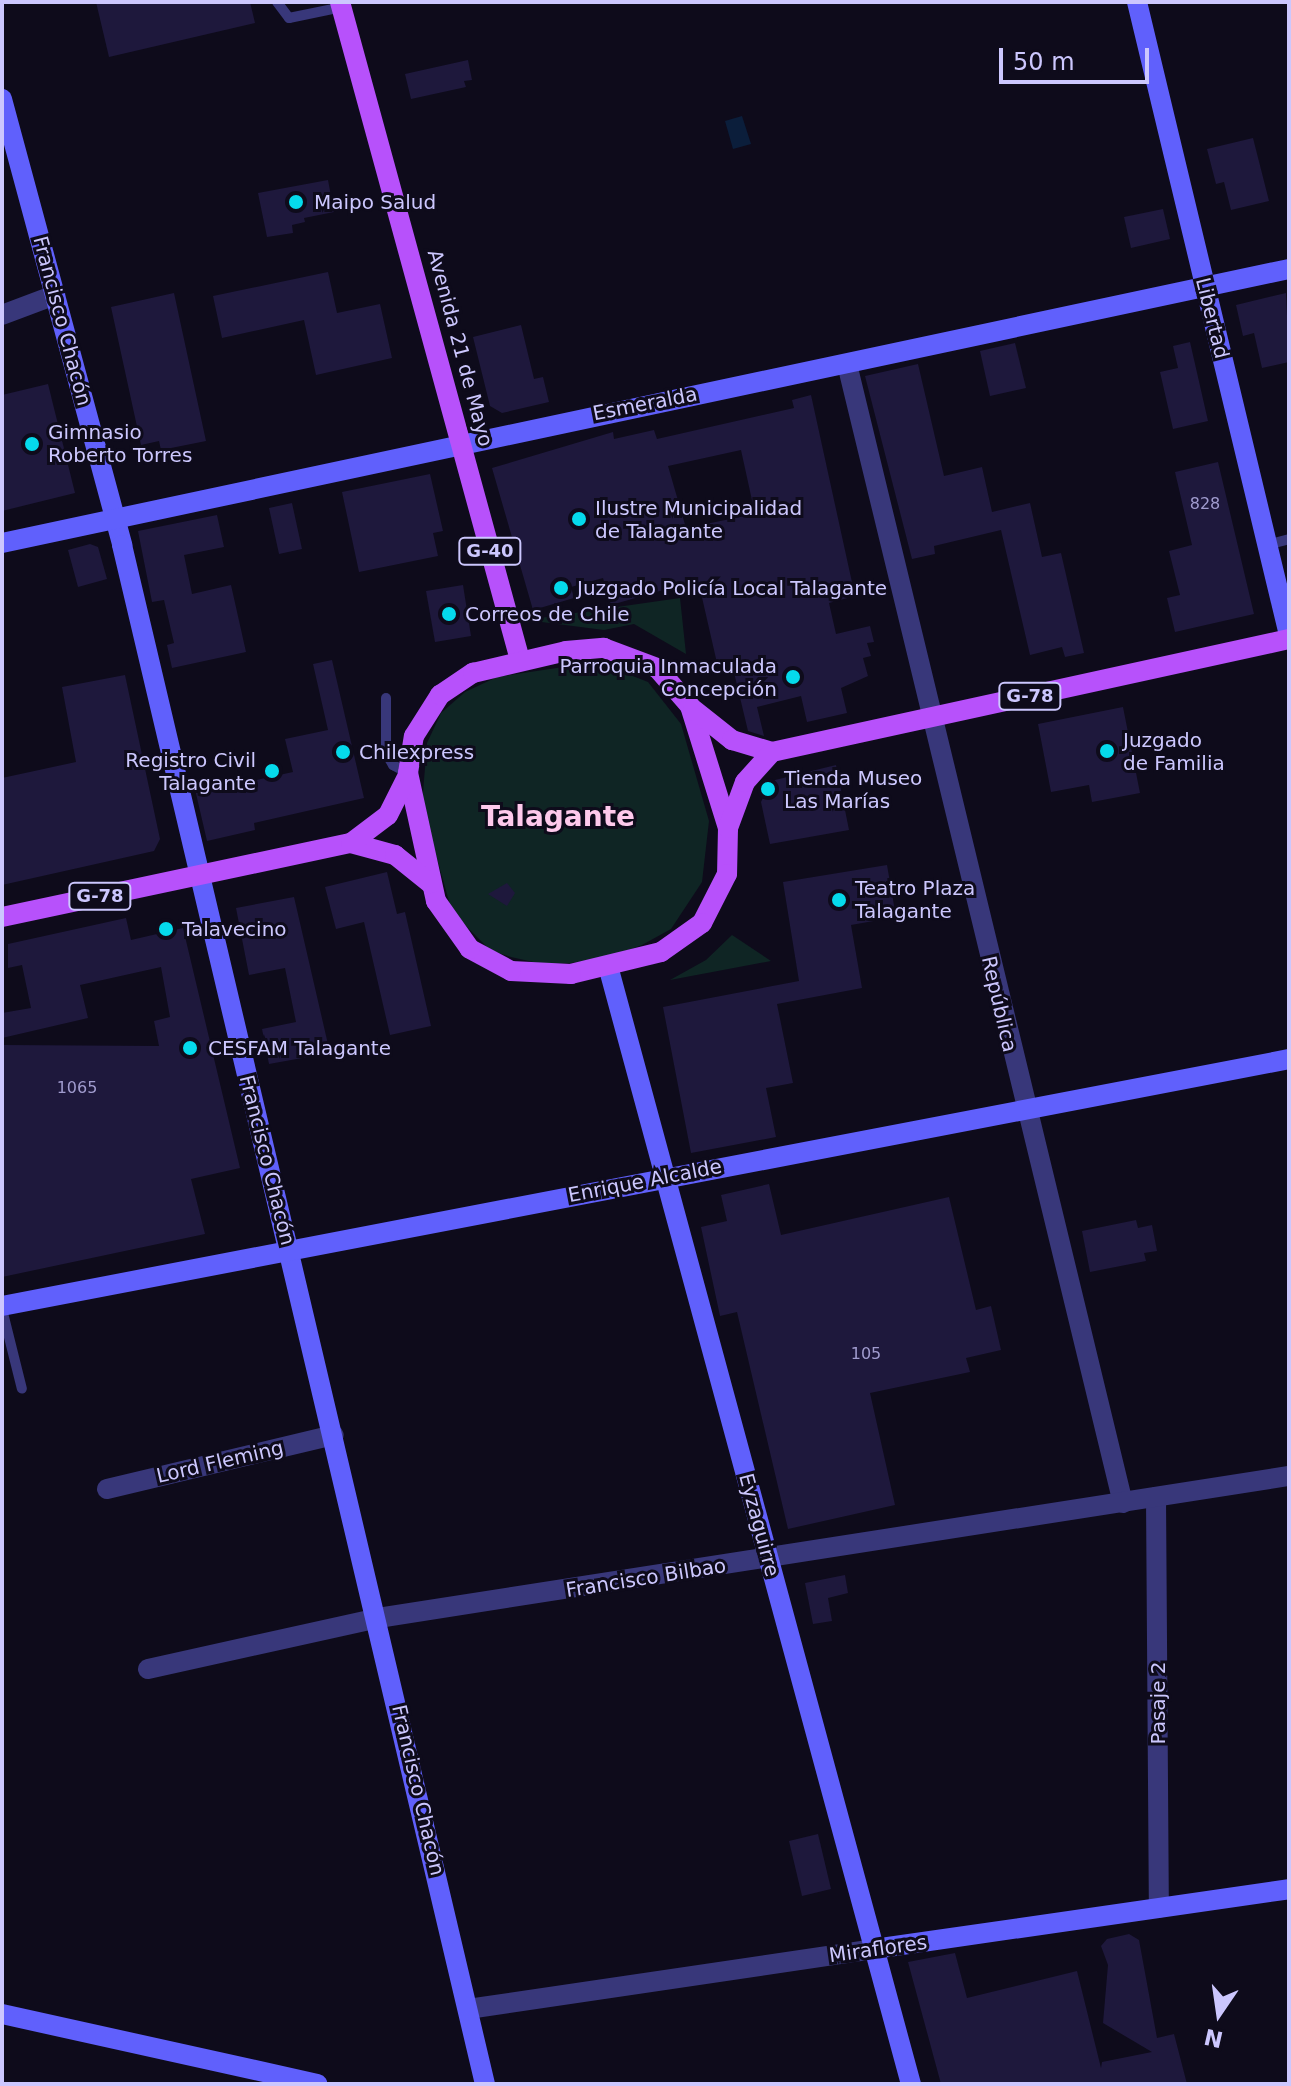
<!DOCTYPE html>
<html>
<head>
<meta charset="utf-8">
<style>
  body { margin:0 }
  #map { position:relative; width:1291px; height:2086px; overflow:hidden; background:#0e0b1b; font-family:"DejaVu Sans",sans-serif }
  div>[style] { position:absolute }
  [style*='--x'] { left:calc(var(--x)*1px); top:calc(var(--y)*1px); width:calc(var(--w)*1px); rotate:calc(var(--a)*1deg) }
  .green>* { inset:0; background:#0f2524 }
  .water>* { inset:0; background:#0b1e3b }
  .building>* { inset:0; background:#1e183c }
  .lane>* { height:10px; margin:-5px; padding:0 5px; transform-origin:5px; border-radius:5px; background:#38377a }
  .street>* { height:20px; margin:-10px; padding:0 10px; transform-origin:10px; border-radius:10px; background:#38377a }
  .secondary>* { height:20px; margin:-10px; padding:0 10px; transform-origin:10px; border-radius:10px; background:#6060fc }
  .primary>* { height:20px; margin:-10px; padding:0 10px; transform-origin:10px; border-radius:10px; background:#b751fb }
  .dots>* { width:22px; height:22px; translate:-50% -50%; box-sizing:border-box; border:4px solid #0e0b1b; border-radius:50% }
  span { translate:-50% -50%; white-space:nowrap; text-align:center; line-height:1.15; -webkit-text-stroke:6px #0e0b1b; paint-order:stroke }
  .number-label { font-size:16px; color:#a09bce }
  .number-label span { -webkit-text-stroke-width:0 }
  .shield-label span { padding:2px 6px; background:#0e0b1b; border:2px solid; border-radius:6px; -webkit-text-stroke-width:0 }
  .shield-label { font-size:18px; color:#ccc7fe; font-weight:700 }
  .poi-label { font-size:20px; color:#ccc7fe }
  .left { translate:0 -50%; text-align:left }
  .right { translate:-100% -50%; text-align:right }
  .street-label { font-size:20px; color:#ccc7fe }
  .district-label { font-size:28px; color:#fec9ec; font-weight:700 }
  .frame { position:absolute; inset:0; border:4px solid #ccc7fe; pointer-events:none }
  .north { position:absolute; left:1179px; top:1974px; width:80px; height:80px; -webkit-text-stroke:6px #0e0b1b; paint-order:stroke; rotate:193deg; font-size:22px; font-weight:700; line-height:32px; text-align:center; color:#ccc7fe }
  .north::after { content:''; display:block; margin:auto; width:28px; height:36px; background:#ccc7fe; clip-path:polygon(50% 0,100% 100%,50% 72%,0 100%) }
  .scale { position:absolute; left:999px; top:48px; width:150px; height:36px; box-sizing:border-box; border:4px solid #ccc7fe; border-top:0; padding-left:10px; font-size:24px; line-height:28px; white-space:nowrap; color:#ccc7fe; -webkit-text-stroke:6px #0e0b1b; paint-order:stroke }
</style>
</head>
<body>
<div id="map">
  <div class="green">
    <div style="clip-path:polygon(680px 598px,686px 654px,634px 624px,604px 630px,526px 620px)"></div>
    <div style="clip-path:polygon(597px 662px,648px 682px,681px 724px,709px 821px,702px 882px,671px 929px,642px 945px,611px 957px,570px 963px,542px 964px,511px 957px,490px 950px,452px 912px,422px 805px,427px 743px,441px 713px,465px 692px,497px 677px)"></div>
    <div style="clip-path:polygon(732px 935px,771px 961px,670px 980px,706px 960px)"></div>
  </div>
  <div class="water">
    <div style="clip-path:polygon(742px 116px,751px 144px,733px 149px,725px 121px)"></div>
  </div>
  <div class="building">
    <div style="clip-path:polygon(96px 2px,250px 2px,255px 23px,109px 57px)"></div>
    <div style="clip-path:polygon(468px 60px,472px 80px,464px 81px,466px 87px,411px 99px,405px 74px)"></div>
    <div style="clip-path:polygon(1253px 138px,1269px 201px,1231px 210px,1224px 182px,1216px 184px,1207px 149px)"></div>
    <div style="clip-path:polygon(328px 180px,334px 212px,304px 218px,305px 222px,292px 225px,293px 233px,267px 237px,258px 193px)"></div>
    <div style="clip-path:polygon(1163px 209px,1170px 239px,1131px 248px,1124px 217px)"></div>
    <div style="clip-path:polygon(328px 272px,337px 313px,380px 304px,392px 358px,316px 375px,304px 320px,222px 338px,213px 296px)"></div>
    <div style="clip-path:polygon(174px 293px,206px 441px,161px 450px,159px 441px,141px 445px,111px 307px)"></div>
    <div style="clip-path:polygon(1286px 293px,1289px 362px,1262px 368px,1254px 333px,1243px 336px,1236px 305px)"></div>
    <div style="clip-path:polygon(521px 325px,534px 379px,543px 377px,549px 402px,502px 413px,490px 406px,473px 337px)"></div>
    <div style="clip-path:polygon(1190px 342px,1208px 421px,1173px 429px,1160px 372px,1178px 368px,1173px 346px)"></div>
    <div style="clip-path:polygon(1015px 343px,1026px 388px,990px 396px,980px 351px)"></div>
    <div style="clip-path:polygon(918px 364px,944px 476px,982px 467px,992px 512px,1030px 503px,1042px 557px,1061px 553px,1084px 653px,1065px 657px,1062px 647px,1030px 655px,1001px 530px,934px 546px,935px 554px,912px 559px,865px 376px)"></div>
    <div style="clip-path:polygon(48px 384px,75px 493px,2px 511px,2px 395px)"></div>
    <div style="clip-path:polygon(evenodd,811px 395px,855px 596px,829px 603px,836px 634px,870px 626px,874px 642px,867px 643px,871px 656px,863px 658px,868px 676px,841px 688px,847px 713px,807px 722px,801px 696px,757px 707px,764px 736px,748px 731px,731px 660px,717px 663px,698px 580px,611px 605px,603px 578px,571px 587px,574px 598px,533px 610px,492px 468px,613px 432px,614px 439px,654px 430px,657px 439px,794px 408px,792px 400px,811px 395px,741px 450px,755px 514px,686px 528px,668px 466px,741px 450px)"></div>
    <div style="clip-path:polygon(1218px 462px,1254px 614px,1175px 632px,1167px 598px,1180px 595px,1169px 551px,1192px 545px,1175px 472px)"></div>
    <div style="clip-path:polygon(430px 474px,443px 531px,433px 533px,438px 556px,359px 572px,342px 492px)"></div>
    <div style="clip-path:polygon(292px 503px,302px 549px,279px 554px,269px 508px)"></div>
    <div style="clip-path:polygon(217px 515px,224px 547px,184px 555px,192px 594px,231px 585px,246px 652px,172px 668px,167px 645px,174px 643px,164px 600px,152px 602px,138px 531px)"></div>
    <div style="clip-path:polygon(90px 544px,98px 547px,107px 579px,78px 587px,68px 550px)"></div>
    <div style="clip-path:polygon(463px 585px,471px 636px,435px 642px,426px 591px)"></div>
    <div style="clip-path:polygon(332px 660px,364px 798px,254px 823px,255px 830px,207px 841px,194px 785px,223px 778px,225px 787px,293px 772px,285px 739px,328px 730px,313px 664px)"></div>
    <div style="clip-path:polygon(125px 675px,160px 839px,154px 851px,2px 885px,2px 778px,76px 762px,62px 687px)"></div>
    <div style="clip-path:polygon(1123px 707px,1140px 793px,1092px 802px,1089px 785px,1051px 792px,1038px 724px)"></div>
    <div style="clip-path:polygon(836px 765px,849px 830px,770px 844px,761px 802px,771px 781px)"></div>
    <div style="clip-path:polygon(887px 865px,896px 917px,851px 925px,862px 988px,777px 1004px,793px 1083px,766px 1088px,776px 1137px,691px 1153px,663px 1007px,799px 981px,783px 882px)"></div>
    <div style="clip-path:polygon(387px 872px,397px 914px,405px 912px,431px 1026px,390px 1035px,364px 922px,336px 929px,325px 887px)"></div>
    <div style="clip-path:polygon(507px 883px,515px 893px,507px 906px,488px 894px)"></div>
    <div style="clip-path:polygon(294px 897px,330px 1053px,269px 1064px,262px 1029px,296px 1022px,285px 968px,249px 975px,236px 908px)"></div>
    <div style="clip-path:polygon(126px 918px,131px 940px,183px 928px,240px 1168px,191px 1179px,205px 1234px,2px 1277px,2px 1045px,159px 1046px,154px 1021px,170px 1017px,161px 967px,80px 985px,88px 1018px,2px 1038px,2px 1013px,31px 1008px,22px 965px,8px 968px,8px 944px)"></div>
    <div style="clip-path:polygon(769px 1184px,781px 1235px,949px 1197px,976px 1310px,991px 1306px,1001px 1350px,966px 1358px,970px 1372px,870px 1393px,895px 1505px,788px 1529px,737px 1312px,720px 1316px,701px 1227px,727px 1221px,721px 1195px)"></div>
    <div style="clip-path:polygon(1136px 1220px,1138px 1228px,1152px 1225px,1157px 1251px,1144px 1253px,1146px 1261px,1090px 1272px,1082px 1231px)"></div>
    <div style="clip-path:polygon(845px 1575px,848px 1593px,828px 1598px,832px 1621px,813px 1624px,805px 1583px)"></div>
    <div style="clip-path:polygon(818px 1834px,831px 1889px,802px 1896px,789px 1841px)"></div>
    <div style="clip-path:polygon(1129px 1934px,1139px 1940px,1157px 2038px,1174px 2034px,1187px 2084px,941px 2084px,908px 1962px,955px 1953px,967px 1998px,1077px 1971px,1101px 2068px,1102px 2062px,1152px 2052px,1103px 2023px,1108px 1965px,1101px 1946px,1107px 1939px)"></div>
  </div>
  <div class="lane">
    <div style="--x:277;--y:2;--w:20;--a:53"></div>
    <div style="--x:289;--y:18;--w:54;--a:-11.7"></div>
    <div style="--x:1267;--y:545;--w:23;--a:-15"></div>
    <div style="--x:386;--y:698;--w:55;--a:90"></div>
    <div style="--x:386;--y:753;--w:14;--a:60"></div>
    <div style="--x:393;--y:765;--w:17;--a:28"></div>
    <div style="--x:2;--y:1309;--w:82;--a:76"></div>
  </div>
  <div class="street">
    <div style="--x:2;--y:315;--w:57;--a:-20.7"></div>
    <div style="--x:847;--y:364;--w:1172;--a:76.38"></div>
    <div style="--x:107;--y:1489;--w:233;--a:-13.4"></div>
    <div style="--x:1156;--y:1497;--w:411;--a:89.6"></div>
    <div style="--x:148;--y:1669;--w:236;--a:-12.5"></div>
    <div style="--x:378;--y:1618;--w:922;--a:-8.86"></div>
    <div style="--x:468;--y:2009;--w:410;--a:-8.4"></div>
  </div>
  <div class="secondary">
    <div style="--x:1137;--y:2;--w:651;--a:76.5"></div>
    <div style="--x:2;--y:99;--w:462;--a:74.9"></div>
    <div style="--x:122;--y:545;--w:1581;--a:76.73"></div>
    <div style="--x:2;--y:543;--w:1316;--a:-12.02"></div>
    <div style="--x:608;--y:966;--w:1158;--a:74.84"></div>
    <div style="--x:2;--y:1306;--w:1310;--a:-10.86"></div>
    <div style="--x:874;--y:1949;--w:419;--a:-8.2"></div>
    <div style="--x:2;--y:2014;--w:323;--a:12.5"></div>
  </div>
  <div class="primary">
    <div style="--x:340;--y:2;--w:682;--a:74.7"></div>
    <div style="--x:604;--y:648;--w:57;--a:20.7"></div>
    <div style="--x:657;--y:668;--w:50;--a:49"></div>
    <div style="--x:690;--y:706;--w:128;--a:72.7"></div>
    <div style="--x:728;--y:828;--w:46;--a:91.2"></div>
    <div style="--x:727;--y:874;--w:55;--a:117"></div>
    <div style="--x:702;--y:923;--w:50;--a:144.7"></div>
    <div style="--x:661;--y:952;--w:93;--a:166.3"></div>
    <div style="--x:571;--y:974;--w:60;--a:-177.1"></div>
    <div style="--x:511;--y:971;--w:47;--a:-151.8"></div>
    <div style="--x:470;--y:949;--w:59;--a:-125.3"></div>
    <div style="--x:436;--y:901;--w:131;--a:-102.3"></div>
    <div style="--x:408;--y:773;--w:37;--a:-81"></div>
    <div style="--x:414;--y:736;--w:49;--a:-57.6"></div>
    <div style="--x:440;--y:695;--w:40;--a:-34"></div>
    <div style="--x:473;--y:673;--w:96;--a:-13.3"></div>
    <div style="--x:566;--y:651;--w:38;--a:-5"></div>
    <div style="--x:693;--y:709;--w:50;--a:38.5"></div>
    <div style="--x:732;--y:740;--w:42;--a:16.7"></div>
    <div style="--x:772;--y:752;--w:529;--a:-12.33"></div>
    <div style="--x:728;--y:828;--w:49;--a:-69.7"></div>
    <div style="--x:745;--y:782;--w:40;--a:-48"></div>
    <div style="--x:351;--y:843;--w:46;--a:15.3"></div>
    <div style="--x:395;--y:855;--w:45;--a:38.7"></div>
    <div style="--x:2;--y:917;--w:357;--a:-12"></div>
    <div style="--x:351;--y:843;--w:46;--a:-37.1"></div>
    <div style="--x:388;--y:815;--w:42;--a:-63.4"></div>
  </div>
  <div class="dots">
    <div style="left:296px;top:202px;background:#05daec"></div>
    <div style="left:32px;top:444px;background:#05daec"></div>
    <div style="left:579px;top:519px;background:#05daec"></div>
    <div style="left:561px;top:588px;background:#05daec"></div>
    <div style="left:449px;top:614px;background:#05daec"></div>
    <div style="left:793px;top:677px;background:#05daec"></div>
    <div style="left:1107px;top:751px;background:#05daec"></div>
    <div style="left:343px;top:752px;background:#05daec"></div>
    <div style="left:272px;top:771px;background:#05daec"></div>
    <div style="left:768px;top:789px;background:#05daec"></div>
    <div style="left:839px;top:900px;background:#05daec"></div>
    <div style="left:166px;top:929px;background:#05daec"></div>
    <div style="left:190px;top:1048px;background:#05daec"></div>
  </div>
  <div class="number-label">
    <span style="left:1205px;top:504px">828</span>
    <span style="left:77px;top:1088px">1065</span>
    <span style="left:866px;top:1354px">105</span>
  </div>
  <div class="shield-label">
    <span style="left:490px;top:551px">G-40</span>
    <span style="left:1030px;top:696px">G-78</span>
    <span style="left:100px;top:896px">G-78</span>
  </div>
  <div class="poi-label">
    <span class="left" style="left:314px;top:202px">Maipo Salud</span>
    <span class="left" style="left:48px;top:444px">Gimnasio<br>Roberto Torres</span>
    <span class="left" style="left:595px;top:520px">Ilustre Municipalidad<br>de Talagante</span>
    <span class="left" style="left:577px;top:588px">Juzgado Policía Local Talagante</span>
    <span class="left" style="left:465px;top:614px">Correos de Chile</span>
    <span class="right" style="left:777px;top:678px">Parroquia Inmaculada<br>Concepción</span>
    <span class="left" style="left:1123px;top:752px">Juzgado<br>de Familia</span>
    <span class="left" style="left:359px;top:752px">Chilexpress</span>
    <span class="right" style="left:256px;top:772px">Registro Civil<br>Talagante</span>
    <span class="left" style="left:784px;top:790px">Tienda Museo<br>Las Marías</span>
    <span class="left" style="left:855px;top:900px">Teatro Plaza<br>Talagante</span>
    <span class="left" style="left:182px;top:929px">Talavecino</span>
    <span class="left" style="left:208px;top:1048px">CESFAM Talagante</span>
  </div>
  <div class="street-label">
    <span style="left:1212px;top:318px;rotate:76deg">Libertad</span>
    <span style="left:62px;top:321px;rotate:75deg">Francisco Chacón</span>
    <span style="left:460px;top:348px;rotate:75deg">Avenida 21 de Mayo</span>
    <span style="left:645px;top:404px;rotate:-11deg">Esmeralda</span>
    <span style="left:999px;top:1004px;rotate:77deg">República</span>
    <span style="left:267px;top:1160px;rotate:76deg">Francisco Chacón</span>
    <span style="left:645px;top:1181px;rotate:-11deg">Enrique Alcalde</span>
    <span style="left:220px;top:1462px;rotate:-13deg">Lord Fleming</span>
    <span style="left:759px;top:1525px;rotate:75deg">Eyzaguirre</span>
    <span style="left:646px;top:1578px;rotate:-9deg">Francisco Bilbao</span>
    <span style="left:1158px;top:1703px;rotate:-90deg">Pasaje 2</span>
    <span style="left:418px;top:1790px;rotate:77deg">Francisco Chacón</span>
    <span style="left:878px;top:1949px;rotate:-8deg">Miraflores</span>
  </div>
  <div class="district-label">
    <span style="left:558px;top:817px">Talagante</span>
  </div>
  <div class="frame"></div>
  <div class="north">N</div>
  <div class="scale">50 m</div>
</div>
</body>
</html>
